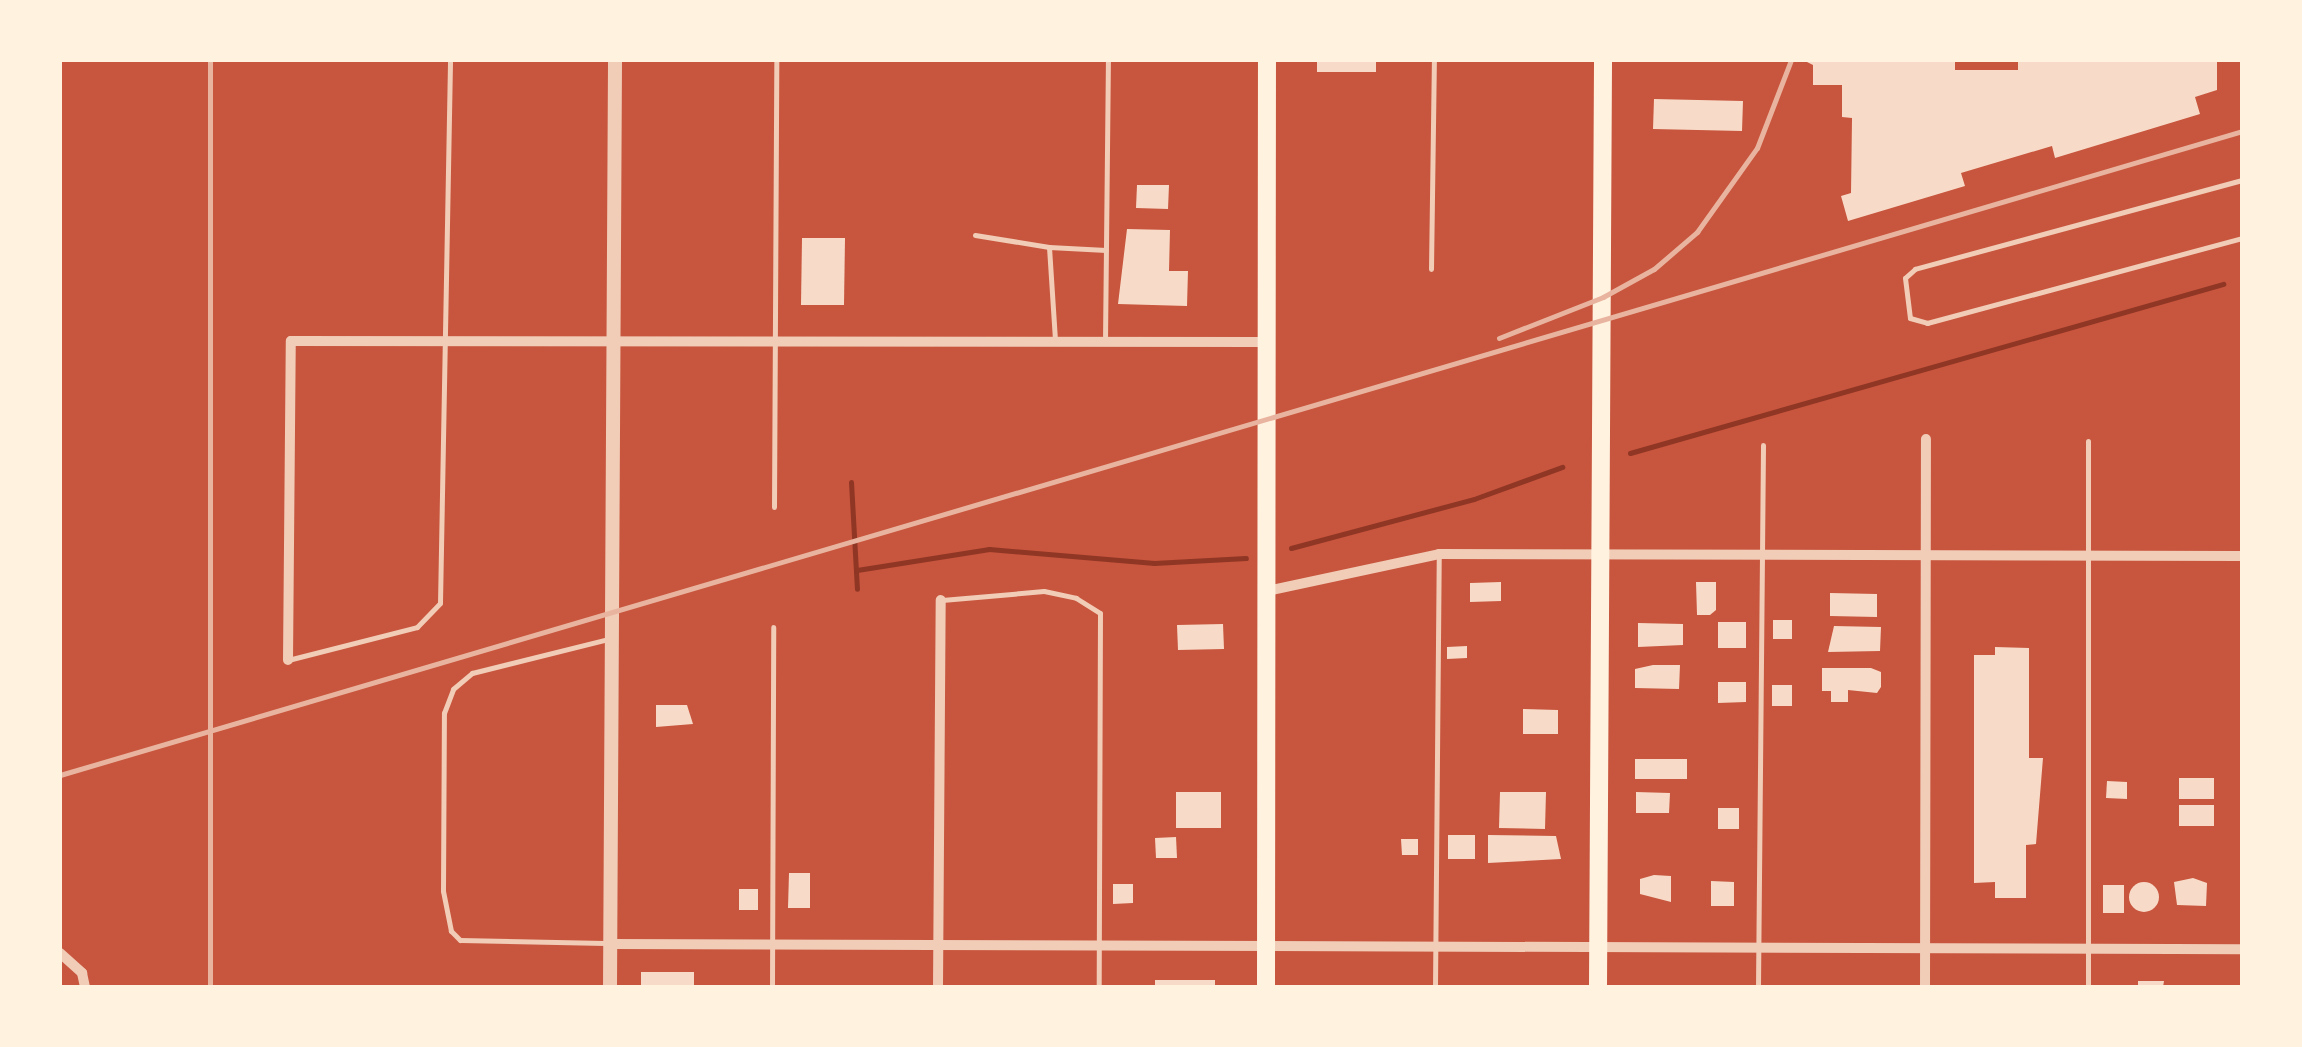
<!DOCTYPE html>
<html>
<head>
<meta charset="utf-8">
<style>
  body { margin:0 }
  #map { position:relative; width:2302px; height:1047px; overflow:hidden; background:#c8553d; font-family:Roboto,sans-serif }
  div>[style] { position:absolute }
  [style*='--x'] { left:calc(var(--x)*1px); top:calc(var(--y)*1px); width:calc(var(--w)*1px); rotate:calc(var(--a)*1deg) }
  .stream>* { height:5px; margin:-2.5px; padding:0 2.5px; transform-origin:2.5px; border-radius:2.5px; background:#8f3625 }
  .building>* { inset:0; background:#f7dbc8 }
  .round { border-radius:50% }
  .service>* { height:5px; margin:-2.5px; padding:0 2.5px; transform-origin:2.5px; border-radius:2.5px; background:#f1ccb7 }
  .minor>* { height:10px; margin:-5px; padding:0 5px; transform-origin:5px; border-radius:5px; background:#f1ccb7 }
  .tertiary>* { height:14px; margin:-7px; padding:0 7px; transform-origin:7px; border-radius:7px; background:#f1ccb7 }
  .primary>* { height:18px; margin:-9px; padding:0 9px; transform-origin:9px; border-radius:9px; background:#fff3e0 }
  .rail>* { height:5px; margin:-2.5px; padding:0 2.5px; transform-origin:2.5px; border-radius:2.5px; background:#e9b49f }
  span { translate:-50% -50%; white-space:nowrap; text-align:center; line-height:1.15; -webkit-text-stroke:9px #fff3e0; paint-order:stroke }
  .frame { position:absolute; inset:0; border:62px solid #fff3e0; pointer-events:none }
</style>
</head>
<body>
<div id="map">
  <div class="stream">
    <div style="--x:1630;--y:453;--w:617;--a:-15.91"></div>
    <div style="--x:851;--y:482;--w:107;--a:86.8"></div>
    <div style="--x:1291;--y:548;--w:189;--a:-15"></div>
    <div style="--x:1474;--y:499;--w:94;--a:-20"></div>
    <div style="--x:857;--y:570;--w:134;--a:-9"></div>
    <div style="--x:989;--y:549;--w:166;--a:4.8"></div>
    <div style="--x:1154;--y:563;--w:92;--a:-3.1"></div>
  </div>
  <div class="building">
    <div style="clip-path:polygon(1317px 60px,1376px 60px,1376px 72px,1317px 72px)"></div>
    <div style="clip-path:polygon(1803px 60px,1955px 60px,1955px 70px,2018px 70px,2018px 60px,2217px 60px,2217px 90px,2195px 97px,2200px 114px,2055px 158px,2052px 146px,1961px 173px,1965px 186px,1848px 221px,1841px 196px,1851px 193px,1852px 118px,1842px 117px,1842px 85px,1813px 85px,1813px 65px)"></div>
    <div style="clip-path:polygon(1654px 99px,1743px 101px,1742px 131px,1653px 129px)"></div>
    <div style="clip-path:polygon(1137px 185px,1169px 185px,1168px 209px,1136px 208px)"></div>
    <div style="clip-path:polygon(1127px 229px,1170px 230px,1169px 271px,1188px 271px,1187px 306px,1118px 304px)"></div>
    <div style="clip-path:polygon(802px 238px,845px 238px,844px 305px,801px 305px)"></div>
    <div style="clip-path:polygon(1501px 582px,1501px 601px,1470px 602px,1470px 583px)"></div>
    <div style="clip-path:polygon(1696px 582px,1716px 582px,1716px 610px,1710px 615px,1697px 615px)"></div>
    <div style="clip-path:polygon(1830px 593px,1877px 594px,1877px 617px,1830px 616px)"></div>
    <div style="clip-path:polygon(1773px 620px,1792px 620px,1792px 639px,1773px 639px)"></div>
    <div style="clip-path:polygon(1718px 622px,1746px 622px,1746px 648px,1718px 648px)"></div>
    <div style="clip-path:polygon(1638px 623px,1683px 624px,1683px 645px,1638px 647px)"></div>
    <div style="clip-path:polygon(1223px 624px,1224px 649px,1178px 650px,1177px 625px)"></div>
    <div style="clip-path:polygon(1834px 626px,1881px 627px,1880px 651px,1828px 652px)"></div>
    <div style="clip-path:polygon(1467px 646px,1467px 658px,1447px 659px,1447px 647px)"></div>
    <div style="clip-path:polygon(1995px 647px,2029px 648px,2029px 758px,2043px 758px,2036px 844px,2026px 845px,2026px 898px,1995px 898px,1995px 882px,1974px 883px,1974px 655px,1995px 655px)"></div>
    <div style="clip-path:polygon(1653px 665px,1680px 665px,1679px 689px,1635px 688px,1635px 669px)"></div>
    <div style="clip-path:polygon(1822px 668px,1871px 668px,1881px 672px,1881px 687px,1877px 693px,1848px 690px,1848px 702px,1831px 702px,1831px 691px,1822px 691px)"></div>
    <div style="clip-path:polygon(1718px 682px,1746px 682px,1746px 702px,1718px 703px)"></div>
    <div style="clip-path:polygon(1772px 685px,1792px 685px,1792px 706px,1772px 706px)"></div>
    <div style="clip-path:polygon(656px 705px,687px 705px,693px 724px,656px 727px)"></div>
    <div style="clip-path:polygon(1523px 709px,1558px 710px,1558px 734px,1523px 734px)"></div>
    <div style="clip-path:polygon(1635px 759px,1687px 759px,1687px 779px,1635px 779px)"></div>
    <div style="clip-path:polygon(2179px 778px,2214px 778px,2214px 799px,2179px 799px)"></div>
    <div style="clip-path:polygon(2107px 781px,2127px 782px,2127px 799px,2106px 798px)"></div>
    <div style="clip-path:polygon(1176px 792px,1221px 792px,1221px 828px,1176px 828px)"></div>
    <div style="clip-path:polygon(1500px 792px,1546px 792px,1545px 829px,1499px 828px)"></div>
    <div style="clip-path:polygon(1636px 792px,1670px 793px,1669px 813px,1636px 813px)"></div>
    <div style="clip-path:polygon(2179px 805px,2214px 805px,2214px 826px,2179px 826px)"></div>
    <div style="clip-path:polygon(1718px 808px,1739px 808px,1739px 829px,1718px 829px)"></div>
    <div style="clip-path:polygon(1448px 835px,1475px 835px,1475px 859px,1448px 859px)"></div>
    <div style="clip-path:polygon(1488px 835px,1556px 836px,1561px 859px,1488px 863px)"></div>
    <div style="clip-path:polygon(1176px 837px,1177px 858px,1156px 858px,1155px 838px)"></div>
    <div style="clip-path:polygon(1401px 839px,1418px 839px,1418px 855px,1402px 855px)"></div>
    <div style="clip-path:polygon(789px 873px,810px 873px,810px 908px,788px 908px)"></div>
    <div style="clip-path:polygon(1654px 875px,1671px 876px,1671px 902px,1640px 894px,1640px 879px)"></div>
    <div style="clip-path:polygon(2193px 878px,2207px 883px,2206px 906px,2177px 905px,2174px 882px)"></div>
    <div style="clip-path:polygon(1711px 881px,1734px 882px,1734px 906px,1711px 906px)"></div>
    <div class="round" style="left:2129px;top:882px;width:30px;height:30px"></div>
    <div style="clip-path:polygon(1113px 884px,1133px 884px,1133px 903px,1113px 904px)"></div>
    <div style="clip-path:polygon(2103px 885px,2124px 885px,2124px 913px,2103px 913px)"></div>
    <div style="clip-path:polygon(739px 889px,758px 889px,758px 910px,739px 910px)"></div>
    <div style="clip-path:polygon(641px 972px,694px 972px,694px 987px,641px 987px)"></div>
    <div style="clip-path:polygon(1155px 980px,1215px 980px,1215px 987px,1155px 987px)"></div>
    <div style="clip-path:polygon(2138px 981px,2164px 981px,2163px 987px,2138px 987px)"></div>
  </div>
  <div class="service">
    <div style="--x:2242;--y:180;--w:339;--a:164.8"></div>
    <div style="--x:1915;--y:269;--w:13;--a:138"></div>
    <div style="--x:1905;--y:278;--w:40;--a:82.9"></div>
    <div style="--x:1910;--y:318;--w:18;--a:16"></div>
    <div style="--x:1927;--y:323;--w:326;--a:-15.1"></div>
    <div style="--x:975;--y:235;--w:75;--a:9.2"></div>
    <div style="--x:1049;--y:247;--w:94;--a:86.3"></div>
    <div style="--x:1049;--y:247;--w:57;--a:3"></div>
    <div style="--x:1431;--y:269;--w:209;--a:-89.2"></div>
    <div style="--x:1105;--y:341;--w:281;--a:-89.4"></div>
    <div style="--x:774;--y:507;--w:447;--a:-89.7"></div>
    <div style="--x:942;--y:600;--w:102;--a:-5"></div>
    <div style="--x:1044;--y:591;--w:33;--a:12"></div>
    <div style="--x:1076;--y:598;--w:28;--a:32"></div>
    <div style="--x:1100;--y:613;--w:374;--a:90.2"></div>
    <div style="--x:288;--y:660;--w:133;--a:-14.3"></div>
    <div style="--x:417;--y:627;--w:33;--a:-46"></div>
    <div style="--x:440;--y:603;--w:543;--a:-88.94"></div>
    <div style="--x:605;--y:943;--w:145;--a:-178.8"></div>
    <div style="--x:460;--y:940;--w:13;--a:-135"></div>
    <div style="--x:451;--y:931;--w:41;--a:-101.3"></div>
    <div style="--x:443;--y:891;--w:178;--a:-89.7"></div>
    <div style="--x:444;--y:713;--w:26;--a:-69"></div>
    <div style="--x:453;--y:689;--w:25;--a:-40"></div>
    <div style="--x:472;--y:673;--w:140;--a:-14"></div>
    <div style="--x:772;--y:987;--w:360;--a:-89.8"></div>
    <div style="--x:1435;--y:987;--w:430;--a:-89.5"></div>
    <div style="--x:1758;--y:987;--w:542;--a:-89.47"></div>
    <div style="--x:2088;--y:987;--w:546;--a:-90"></div>
  </div>
  <div class="minor">
    <div style="--x:1267;--y:591;--w:176;--a:-12.1"></div>
    <div style="--x:1439;--y:554;--w:803;--a:0.14"></div>
    <div style="--x:288;--y:660;--w:319;--a:-89.5"></div>
    <div style="--x:291;--y:341;--w:976;--a:0.06"></div>
    <div style="--x:610;--y:944;--w:1632;--a:0.18"></div>
    <div style="--x:60;--y:953;--w:30;--a:42"></div>
    <div style="--x:82;--y:973;--w:14;--a:78"></div>
    <div style="--x:938;--y:987;--w:387;--a:-89.6"></div>
    <div style="--x:1925;--y:987;--w:548;--a:-89.9"></div>
  </div>
  <div class="tertiary">
    <div style="--x:610;--y:987;--w:927;--a:-89.69"></div>
  </div>
  <div class="primary">
    <div style="--x:1266;--y:987;--w:927;--a:-89.94"></div>
    <div style="--x:1598;--y:987;--w:927;--a:-89.69"></div>
  </div>
  <div class="rail">
    <div style="--x:210;--y:60;--w:927;--a:90"></div>
    <div style="--x:1499;--y:338;--w:112;--a:-21.5"></div>
    <div style="--x:1603;--y:297;--w:58;--a:-28.8"></div>
    <div style="--x:1654;--y:269;--w:57;--a:-40.7"></div>
    <div style="--x:1697;--y:232;--w:103;--a:-54.5"></div>
    <div style="--x:1757;--y:148;--w:94;--a:-68.9"></div>
    <div style="--x:60;--y:775;--w:2275;--a:-16.44"></div>
  </div>
  <div class="frame"></div>
</div>
</body>
</html>
